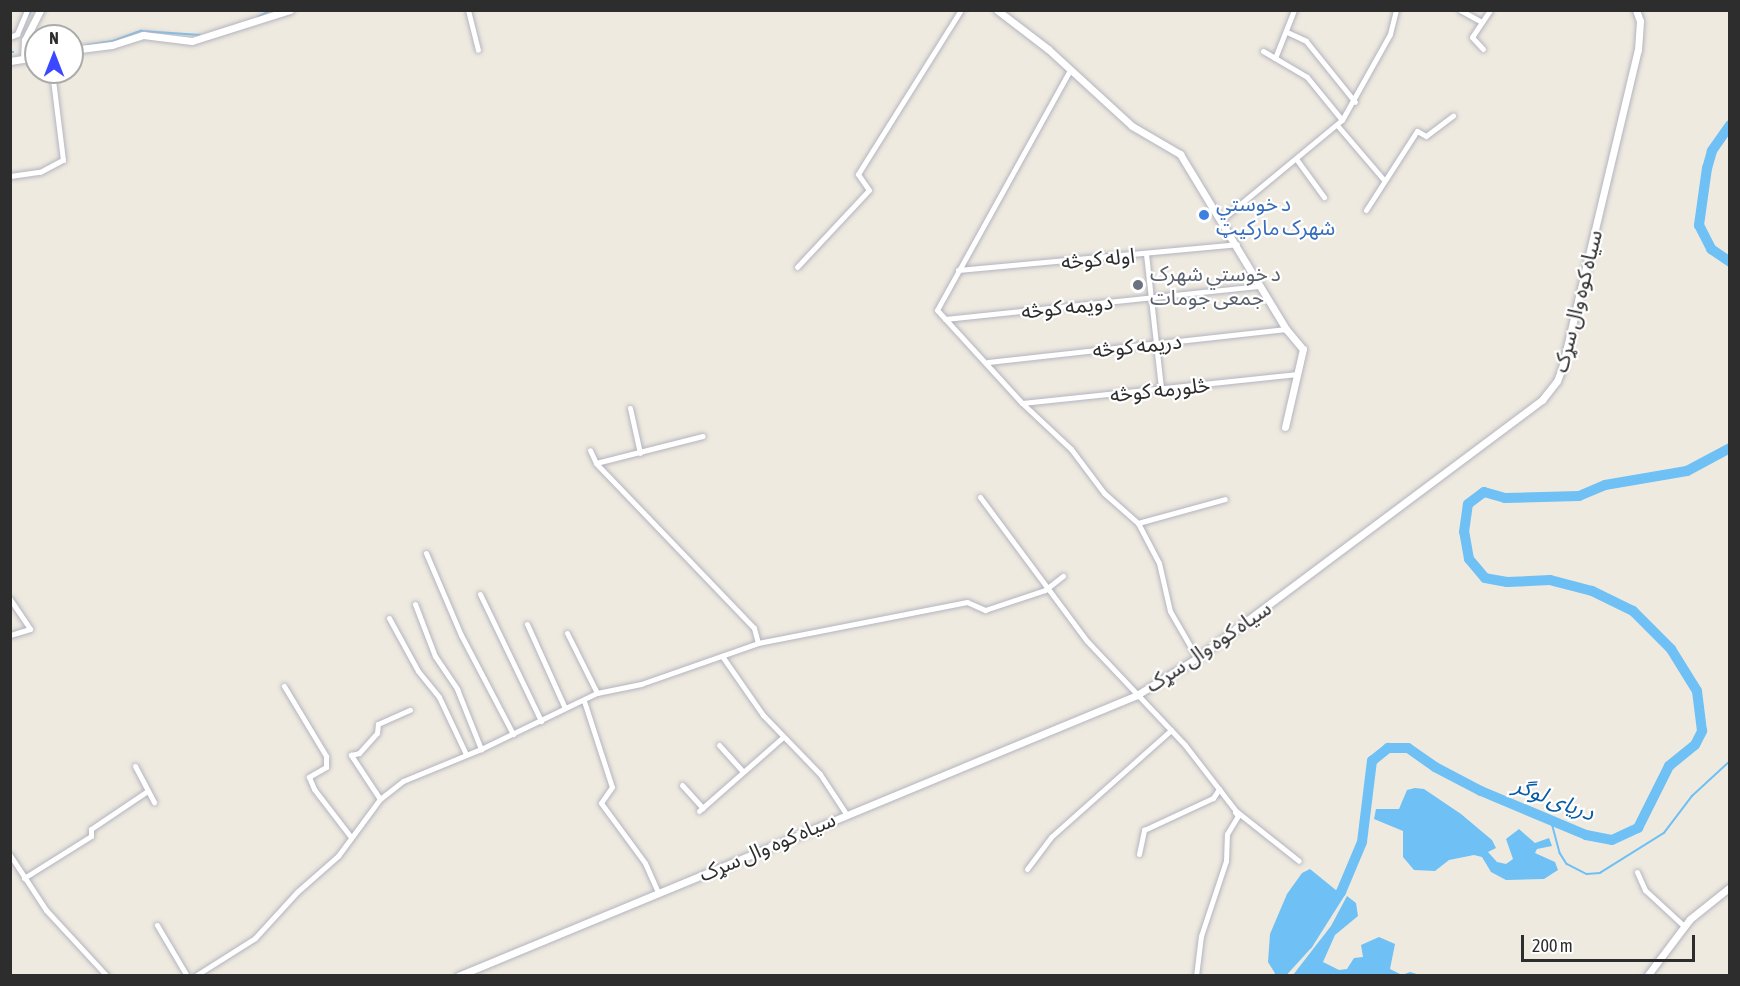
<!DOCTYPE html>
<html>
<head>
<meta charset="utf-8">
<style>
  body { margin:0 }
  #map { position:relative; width:1740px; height:986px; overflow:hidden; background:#efeadf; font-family:"Asap Condensed","Noto Sans Arabic",sans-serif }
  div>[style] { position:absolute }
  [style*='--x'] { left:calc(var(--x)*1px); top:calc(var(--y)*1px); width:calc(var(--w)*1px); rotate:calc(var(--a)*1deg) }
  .water>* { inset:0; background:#6ec0f5 }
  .stream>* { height:1.5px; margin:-0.75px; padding:0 0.75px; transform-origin:0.75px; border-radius:0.75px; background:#6ec0f5 }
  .river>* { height:10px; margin:-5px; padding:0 5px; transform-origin:5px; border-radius:5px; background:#6ec0f5 }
  .roads { filter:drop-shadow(0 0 2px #b3b4c1) drop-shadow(0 0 2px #b3b4c1) }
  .minor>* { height:5px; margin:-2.5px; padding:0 2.5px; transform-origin:2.5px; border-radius:2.5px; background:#fff }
  .tertiary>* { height:7px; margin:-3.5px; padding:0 3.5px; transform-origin:3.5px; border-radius:3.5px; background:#fff }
  .dots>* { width:16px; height:16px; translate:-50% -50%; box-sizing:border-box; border:3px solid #fff; border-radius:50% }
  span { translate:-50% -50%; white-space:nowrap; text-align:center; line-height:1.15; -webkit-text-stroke:4.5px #fff; paint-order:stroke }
  .shop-label { font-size:21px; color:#366cbe }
  .left { translate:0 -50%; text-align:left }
  .street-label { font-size:21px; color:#2d2d2d }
  .worship-label { font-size:21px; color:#5b616d }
  .water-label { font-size:22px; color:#075ca8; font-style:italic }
  .frame { position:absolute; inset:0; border:12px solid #2d2d2d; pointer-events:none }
  .north { position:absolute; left:24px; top:24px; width:60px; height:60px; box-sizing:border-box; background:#fff; border:2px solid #ababab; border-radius:50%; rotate:0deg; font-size:16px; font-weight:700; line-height:24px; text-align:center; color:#2d2d2d }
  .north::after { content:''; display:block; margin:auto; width:21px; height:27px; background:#3c48ff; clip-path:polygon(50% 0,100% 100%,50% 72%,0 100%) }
  .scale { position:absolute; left:1521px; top:935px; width:174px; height:27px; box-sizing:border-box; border:3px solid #2d2d2d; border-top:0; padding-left:8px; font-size:18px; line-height:21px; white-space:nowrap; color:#2d2d2d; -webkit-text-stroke:4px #fff; paint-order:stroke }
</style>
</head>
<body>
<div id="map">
  <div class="water">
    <div style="clip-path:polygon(1415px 788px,1424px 789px,1461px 814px,1492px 840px,1496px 848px,1488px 852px,1497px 862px,1506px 864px,1513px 859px,1506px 839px,1519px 829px,1535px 843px,1549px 838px,1552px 846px,1537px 849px,1535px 853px,1555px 862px,1558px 870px,1544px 879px,1506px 880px,1491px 872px,1482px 857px,1474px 855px,1449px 860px,1435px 871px,1414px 870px,1403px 857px,1403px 831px,1374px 819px,1376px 809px,1399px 809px,1407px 790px)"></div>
    <div style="clip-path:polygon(1310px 869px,1337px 891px,1319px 924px,1276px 975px,1268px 962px,1270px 934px,1287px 894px,1302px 873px)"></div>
    <div style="clip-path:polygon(1347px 896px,1356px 903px,1358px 916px,1335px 935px,1323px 962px,1339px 970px,1347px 969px,1354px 958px,1363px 957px,1361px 945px,1379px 937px,1395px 944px,1390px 969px,1402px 975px,1410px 972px,1420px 975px,1293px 975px,1331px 926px)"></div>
  </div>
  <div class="stream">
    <div style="--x:27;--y:17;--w:9;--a:-54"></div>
    <div style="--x:258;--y:17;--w:16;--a:-27"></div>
    <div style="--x:88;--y:45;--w:25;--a:-9"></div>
    <div style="--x:113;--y:41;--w:30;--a:-20"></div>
    <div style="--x:141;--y:31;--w:59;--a:3.9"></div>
    <div style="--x:35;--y:51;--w:1;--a:0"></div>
    <div style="--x:10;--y:52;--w:3;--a:0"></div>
    <div style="--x:1552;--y:823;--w:31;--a:75"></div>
    <div style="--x:1560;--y:853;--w:13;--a:58"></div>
    <div style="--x:1567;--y:864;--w:22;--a:27"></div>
    <div style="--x:1587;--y:874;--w:13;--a:-4"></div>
    <div style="--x:1600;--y:873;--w:75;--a:-32"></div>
    <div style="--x:1664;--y:833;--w:46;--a:-52.9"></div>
    <div style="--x:1692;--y:796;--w:52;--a:-42.6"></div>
  </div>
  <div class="river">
    <div style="--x:1730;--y:125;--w:32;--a:125"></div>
    <div style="--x:1712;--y:151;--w:18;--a:106"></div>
    <div style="--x:1707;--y:168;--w:58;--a:98"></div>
    <div style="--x:1699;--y:225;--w:27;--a:63"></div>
    <div style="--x:1711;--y:249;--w:23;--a:34"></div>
    <div style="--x:1279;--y:976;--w:43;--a:-47.8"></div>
    <div style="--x:1308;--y:944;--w:62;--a:-57.6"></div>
    <div style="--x:1341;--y:892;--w:54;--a:-67.2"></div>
    <div style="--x:1362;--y:842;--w:82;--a:-83"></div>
    <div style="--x:1372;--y:761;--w:21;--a:-39"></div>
    <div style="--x:1388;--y:748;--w:20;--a:0"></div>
    <div style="--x:1408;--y:748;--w:33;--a:35"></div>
    <div style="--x:1435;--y:767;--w:52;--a:27.6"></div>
    <div style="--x:1481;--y:791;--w:114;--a:22.7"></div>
    <div style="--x:1586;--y:835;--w:26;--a:11"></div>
    <div style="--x:1612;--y:840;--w:29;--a:-25"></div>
    <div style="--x:1638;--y:828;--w:69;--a:-63.4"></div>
    <div style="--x:1669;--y:766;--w:33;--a:-39"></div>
    <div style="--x:1695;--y:745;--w:16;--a:-63"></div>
    <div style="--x:1702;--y:731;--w:40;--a:-97.1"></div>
    <div style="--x:1697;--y:691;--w:49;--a:-121.8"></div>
    <div style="--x:1671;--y:649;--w:54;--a:-135"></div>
    <div style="--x:1633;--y:611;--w:46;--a:-154"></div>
    <div style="--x:1592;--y:591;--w:43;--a:-165.3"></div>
    <div style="--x:1550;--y:580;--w:43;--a:177.3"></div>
    <div style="--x:1507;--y:582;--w:22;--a:-170"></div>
    <div style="--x:1485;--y:578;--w:25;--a:-130"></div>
    <div style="--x:1469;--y:559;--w:27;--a:-100"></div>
    <div style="--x:1464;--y:532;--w:28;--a:-82"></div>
    <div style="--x:1468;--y:504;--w:20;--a:-37"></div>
    <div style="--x:1484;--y:492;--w:22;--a:16"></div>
    <div style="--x:1505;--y:498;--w:74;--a:-1.5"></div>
    <div style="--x:1579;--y:496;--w:28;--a:-23"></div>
    <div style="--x:1605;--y:485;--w:83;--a:-9.7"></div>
    <div style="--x:1687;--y:471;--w:49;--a:-28.1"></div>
  </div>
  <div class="roads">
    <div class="minor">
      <div style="--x:468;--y:10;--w:41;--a:76"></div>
      <div style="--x:1460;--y:10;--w:25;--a:29"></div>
      <div style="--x:1287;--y:32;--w:21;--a:25"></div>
      <div style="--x:1306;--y:41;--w:78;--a:51.2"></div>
      <div style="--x:10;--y:37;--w:8;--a:-23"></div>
      <div style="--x:17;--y:34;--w:26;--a:-67"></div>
      <div style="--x:1483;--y:49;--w:16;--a:-133"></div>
      <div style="--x:1472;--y:37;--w:32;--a:-56"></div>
      <div style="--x:1263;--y:51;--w:51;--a:30.6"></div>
      <div style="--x:1307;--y:77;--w:55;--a:50.9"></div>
      <div style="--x:1275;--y:58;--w:52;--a:-68.4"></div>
      <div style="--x:1070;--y:70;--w:274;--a:119"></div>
      <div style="--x:937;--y:310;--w:126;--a:47.6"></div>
      <div style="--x:1022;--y:403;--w:67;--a:43.2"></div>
      <div style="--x:1071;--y:449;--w:55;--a:53.1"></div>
      <div style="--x:1104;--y:493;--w:45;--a:41.4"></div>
      <div style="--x:1138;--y:523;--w:45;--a:62.3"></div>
      <div style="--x:1159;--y:563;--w:49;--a:77.1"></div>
      <div style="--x:1170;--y:611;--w:54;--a:60.1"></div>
      <div style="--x:1337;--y:125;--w:72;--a:49.5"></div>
      <div style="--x:1297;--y:160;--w:46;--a:53.9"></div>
      <div style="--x:10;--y:176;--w:30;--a:-8"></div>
      <div style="--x:40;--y:172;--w:26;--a:-28"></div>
      <div style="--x:63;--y:160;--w:89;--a:-97.1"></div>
      <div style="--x:1366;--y:210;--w:94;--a:-57.2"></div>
      <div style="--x:1417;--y:131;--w:10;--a:29"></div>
      <div style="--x:1426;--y:136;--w:34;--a:-37"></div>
      <div style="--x:1221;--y:220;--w:157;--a:-39.6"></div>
      <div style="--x:1342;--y:120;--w:98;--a:-60.8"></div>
      <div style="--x:1390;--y:34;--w:25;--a:-76"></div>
      <div style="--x:1146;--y:254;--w:135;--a:83.6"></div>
      <div style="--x:797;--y:267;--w:105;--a:-46.9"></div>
      <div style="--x:869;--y:190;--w:19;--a:-125"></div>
      <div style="--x:858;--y:174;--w:194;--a:-57.9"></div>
      <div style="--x:958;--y:270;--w:280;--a:-5.3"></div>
      <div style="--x:945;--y:319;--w:317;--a:-6"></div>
      <div style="--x:988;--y:362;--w:300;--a:-6.3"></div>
      <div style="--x:1022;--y:403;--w:277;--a:-6"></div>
      <div style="--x:630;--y:408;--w:46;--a:77.5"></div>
      <div style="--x:596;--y:463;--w:110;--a:-14.2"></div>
      <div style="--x:980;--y:497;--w:179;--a:53.4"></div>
      <div style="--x:1087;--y:641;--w:143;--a:46.7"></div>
      <div style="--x:1185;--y:745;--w:83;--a:52.3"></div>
      <div style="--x:1236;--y:811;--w:80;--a:38.4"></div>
      <div style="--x:1138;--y:523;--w:90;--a:-15.4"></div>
      <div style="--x:426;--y:553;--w:89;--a:66.9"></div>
      <div style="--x:461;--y:635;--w:112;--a:62.3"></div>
      <div style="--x:480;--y:594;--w:141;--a:64.3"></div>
      <div style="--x:10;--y:599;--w:36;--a:56"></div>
      <div style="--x:30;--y:629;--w:21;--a:163"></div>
      <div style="--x:415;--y:604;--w:56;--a:69"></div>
      <div style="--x:435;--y:656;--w:40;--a:56"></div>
      <div style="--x:457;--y:689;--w:65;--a:68.2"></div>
      <div style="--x:389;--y:618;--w:60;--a:61.3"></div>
      <div style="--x:418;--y:671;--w:33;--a:51"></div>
      <div style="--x:439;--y:697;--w:63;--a:64.7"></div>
      <div style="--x:527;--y:624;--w:92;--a:65.7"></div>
      <div style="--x:567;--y:633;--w:67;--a:63.4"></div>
      <div style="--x:758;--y:643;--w:213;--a:-11.1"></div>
      <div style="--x:967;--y:602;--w:20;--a:24"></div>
      <div style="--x:985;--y:610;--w:63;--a:-18.4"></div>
      <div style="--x:1045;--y:590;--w:23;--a:-38"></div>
      <div style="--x:722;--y:656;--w:72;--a:55.2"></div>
      <div style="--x:763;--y:715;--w:82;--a:46"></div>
      <div style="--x:820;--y:774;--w:45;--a:56.7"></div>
      <div style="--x:284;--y:686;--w:82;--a:59"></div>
      <div style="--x:326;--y:756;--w:11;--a:90"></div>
      <div style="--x:326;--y:767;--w:20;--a:150"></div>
      <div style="--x:309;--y:777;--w:13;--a:67"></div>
      <div style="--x:314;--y:789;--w:59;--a:52.5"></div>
      <div style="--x:584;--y:701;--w:90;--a:72"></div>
      <div style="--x:612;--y:787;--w:19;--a:125"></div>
      <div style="--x:601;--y:803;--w:74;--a:53.7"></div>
      <div style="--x:645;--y:863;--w:32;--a:66"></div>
      <div style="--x:719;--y:745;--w:36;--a:48"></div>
      <div style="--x:135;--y:766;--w:41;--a:62.2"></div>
      <div style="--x:682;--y:785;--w:31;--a:48"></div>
      <div style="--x:380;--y:799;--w:53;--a:-123.4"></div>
      <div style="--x:351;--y:755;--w:8;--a:-14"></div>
      <div style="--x:359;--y:753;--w:27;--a:-48"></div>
      <div style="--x:377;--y:733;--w:9;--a:-84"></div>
      <div style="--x:378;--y:724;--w:35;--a:-24"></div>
      <div style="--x:699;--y:811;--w:112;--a:-41.4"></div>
      <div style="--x:1139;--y:854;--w:25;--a:-78"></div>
      <div style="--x:1144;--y:830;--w:76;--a:-24.9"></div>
      <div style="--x:1213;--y:798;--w:11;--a:-56"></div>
      <div style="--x:10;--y:855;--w:66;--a:56.8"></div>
      <div style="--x:46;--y:910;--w:90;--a:47.3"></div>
      <div style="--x:1027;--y:869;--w:40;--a:-53"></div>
      <div style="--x:1051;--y:837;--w:161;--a:-41.7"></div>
      <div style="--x:1637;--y:872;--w:20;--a:66"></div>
      <div style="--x:1645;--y:890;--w:54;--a:42.8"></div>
      <div style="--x:24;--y:878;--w:79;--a:-32.1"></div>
      <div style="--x:91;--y:836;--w:7;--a:-90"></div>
      <div style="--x:91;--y:829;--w:66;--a:-33.9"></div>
      <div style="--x:157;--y:925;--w:59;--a:59.5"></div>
      <div style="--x:195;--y:976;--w:71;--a:-32.3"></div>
      <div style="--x:255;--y:938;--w:62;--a:-47.6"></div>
      <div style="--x:297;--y:892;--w:55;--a:-41.3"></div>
      <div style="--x:338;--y:856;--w:71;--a:-53.6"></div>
      <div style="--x:380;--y:799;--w:29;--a:-38"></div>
      <div style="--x:403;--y:781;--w:84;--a:-22.3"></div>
      <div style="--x:481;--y:749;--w:129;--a:-25.8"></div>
      <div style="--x:597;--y:693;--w:45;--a:-11.6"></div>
      <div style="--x:641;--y:684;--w:124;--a:-19.3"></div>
      <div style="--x:758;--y:643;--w:16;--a:-105"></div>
      <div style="--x:754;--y:628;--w:228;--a:-133.8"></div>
      <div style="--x:596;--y:463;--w:14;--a:-115"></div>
      <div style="--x:1196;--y:976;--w:40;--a:-82.9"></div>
      <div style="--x:1201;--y:936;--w:79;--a:-71.6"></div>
      <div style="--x:1226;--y:861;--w:27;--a:-88"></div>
      <div style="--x:1227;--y:834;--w:21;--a:-59"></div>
      <div style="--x:1238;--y:816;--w:5;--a:-127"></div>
    </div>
    <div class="tertiary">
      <div style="--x:997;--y:10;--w:64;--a:37.4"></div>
      <div style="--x:1048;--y:49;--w:114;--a:42.5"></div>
      <div style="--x:1132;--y:126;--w:56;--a:30.3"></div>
      <div style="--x:1180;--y:154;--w:205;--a:58.8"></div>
      <div style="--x:1286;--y:329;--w:26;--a:50"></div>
      <div style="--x:1303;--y:349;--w:80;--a:103"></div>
      <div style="--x:72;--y:50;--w:40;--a:-7.1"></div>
      <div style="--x:112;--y:45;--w:33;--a:-18"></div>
      <div style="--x:143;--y:35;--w:49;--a:7"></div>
      <div style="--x:192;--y:41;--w:103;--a:-17.6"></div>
      <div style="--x:24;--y:59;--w:19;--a:-87"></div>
      <div style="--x:25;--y:40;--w:34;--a:-63"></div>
      <div style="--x:10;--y:61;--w:26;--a:-9"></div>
      <div style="--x:458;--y:976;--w:735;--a:-22.48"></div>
      <div style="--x:1137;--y:695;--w:70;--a:-31.7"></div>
      <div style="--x:1197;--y:658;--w:431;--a:-36.8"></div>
      <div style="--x:1542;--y:400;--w:24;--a:-52"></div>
      <div style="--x:1557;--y:381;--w:14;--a:-69"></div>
      <div style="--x:1562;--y:368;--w:327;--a:-76.6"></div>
      <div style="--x:1638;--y:50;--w:29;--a:-86"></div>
      <div style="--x:1640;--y:21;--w:12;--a:-110"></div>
      <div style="--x:1647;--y:976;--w:71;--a:-53"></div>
      <div style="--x:1690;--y:919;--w:51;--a:-38.7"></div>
    </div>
  </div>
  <div class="dots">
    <div style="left:1204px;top:215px;background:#3f7fe0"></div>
    <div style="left:1138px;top:285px;background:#6b7280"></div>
  </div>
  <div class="shop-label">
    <span class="left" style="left:1216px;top:215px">د خوستي<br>شهرک مارکیټ</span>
  </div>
  <div class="street-label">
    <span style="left:1098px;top:258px;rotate:-5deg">اوله کوڅه</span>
    <span style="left:1577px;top:301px;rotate:-76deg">سیاه کوه وال سړک</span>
    <span style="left:1067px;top:306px;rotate:-6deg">دویمه کوڅه</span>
    <span style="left:1137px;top:345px;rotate:-6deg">دریمه کوڅه</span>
    <span style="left:1160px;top:389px;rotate:-6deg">څلورمه کوڅه</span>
    <span style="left:1208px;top:646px;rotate:-34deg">سیاه کوه وال سړک</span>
    <span style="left:767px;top:846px;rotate:-23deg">سیاه کوه وال سړک</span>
  </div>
  <div class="worship-label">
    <span class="left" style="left:1150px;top:285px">د خوستي شهرک<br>جمعی جومات</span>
  </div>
  <div class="water-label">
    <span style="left:1554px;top:799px;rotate:21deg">دریای لوگر</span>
  </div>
  <div class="frame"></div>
  <div class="north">N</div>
  <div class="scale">200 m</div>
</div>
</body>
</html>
